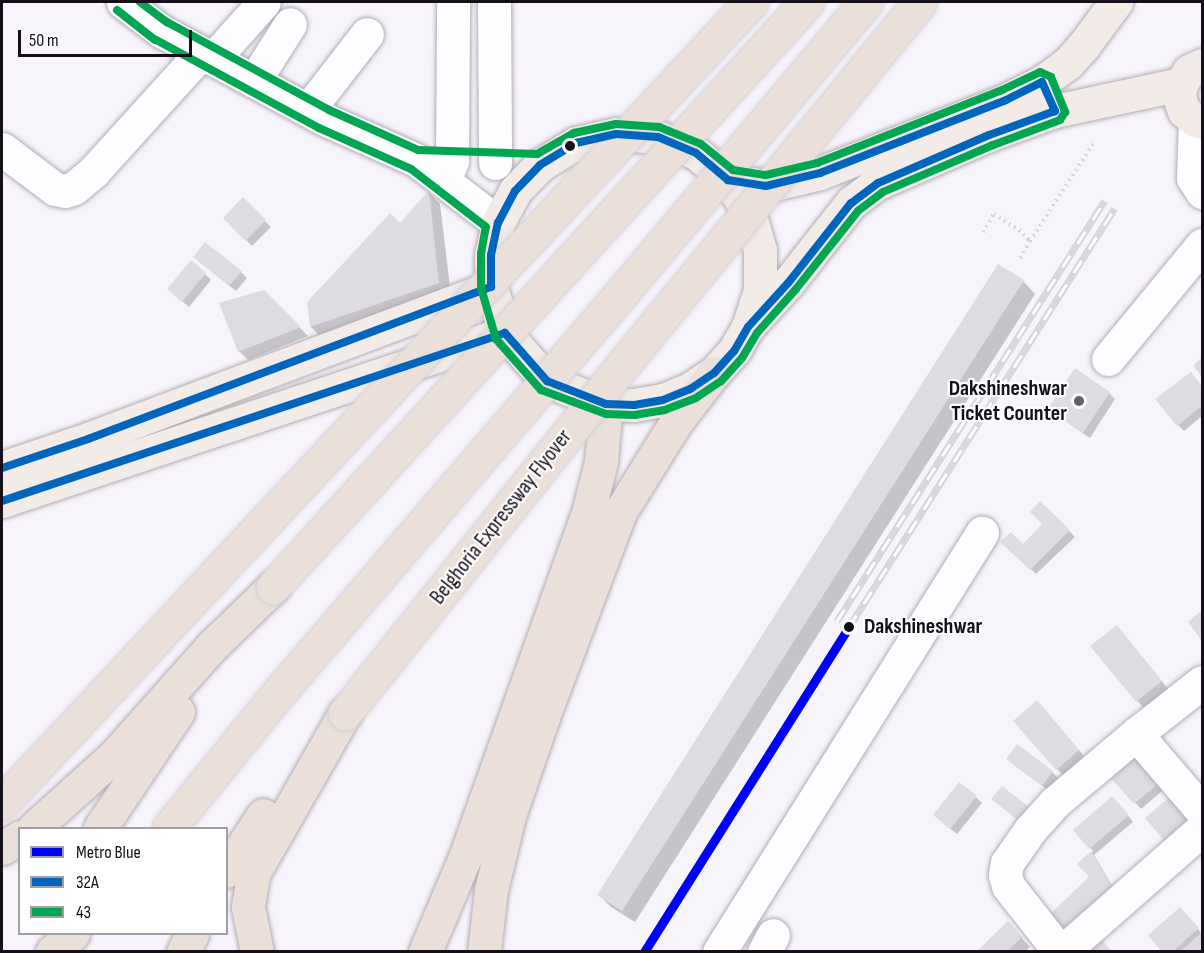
<!DOCTYPE html>
<html>
<head>
<meta charset="utf-8">
<style>
  body { margin:0 }
  #map { position:relative; width:1204px; height:953px; overflow:hidden; background:#f8f4fc; font-family:"Sofia Sans Condensed",sans-serif }
  div>[style] { position:absolute }
  [style*='--x'] { left:calc(var(--x)*1px); top:calc(var(--y)*1px); width:calc(var(--w)*1px); rotate:calc(var(--a)*1deg) }
  .shadow>* { inset:0; background:#0003 }
  .building>* { inset:0; background:#dfdbe3 }
  .path>* { height:4px; margin-top:-2px; transform-origin:0; background:repeating-linear-gradient(90deg,#d3d1d3 0 1.5px,transparent 0 6px) }
  .roads { filter:drop-shadow(0 0 2px #b1adb4) drop-shadow(0 0 2px #b1adb4) }
  .minor>* { height:33px; margin:-16.5px; padding:0 16.5px; transform-origin:16.5px; border-radius:16.5px; background:#fefdff }
  .major>* { height:33px; margin:-16.5px; padding:0 16.5px; transform-origin:16.5px; border-radius:16.5px; background:#f2ebe8 }
  .highway>* { height:33px; margin:-16.5px; padding:0 16.5px; transform-origin:16.5px; border-radius:16.5px; background:#eadfd9 }
  .rail>* { height:7px; margin-top:-3.5px; transform-origin:0; background:repeating-linear-gradient(90deg,#fff 0 14px,#d7d5d8 0 28px); box-sizing:border-box; border-block:2px solid #d7d5d8 }
  .bridges { filter:drop-shadow(0 0 2px #d2d0d5) drop-shadow(0 0 2px #d2d0d5) }
  .highway-bridge>* { height:33px; margin:-16.5px; padding:0 16.5px; transform-origin:16.5px; border-radius:16.5px; background:#eadfd9 }
  .bus-1>* { height:8px; margin:-4px; padding:0 4px; transform-origin:4px; border-radius:4px; background:#0065bd }
  .bus-2>* { height:8px; margin:-4px; padding:0 4px; transform-origin:4px; border-radius:4px; background:#00a651 }
  .metro-1>* { height:9px; margin:-4.5px; padding:0 4.5px; transform-origin:4.5px; border-radius:4.5px; background:#00f }
  .dots>* { width:16px; height:16px; translate:-50% -50%; box-sizing:border-box; border:3px solid #fff; border-radius:50% }
  span { translate:-50% -50%; white-space:nowrap; text-align:center; line-height:1.15; -webkit-text-stroke:4.5px #fff; paint-order:stroke }
  .poi-label { font-size:22px; color:#140f18; font-weight:700 }
  .right { translate:-100% -50%; text-align:right }
  .street-label { font-size:22px; color:#140f18 }
  .stop-label { font-size:22px; color:#140f18; font-weight:700 }
  .left { translate:0 -50%; text-align:left }
  .frame { position:absolute; inset:0; border:3px solid #140f18; pointer-events:none }
  .legend { position:absolute; left:18px; top:827px; width:210px; height:108px; box-sizing:border-box; background:#fff; border:2px solid #a19fa3; margin:0; padding:8px 10px; list-style:none; font-size:18px; color:#140f18 }
  .legend li { display:flex; align-items:center; gap:12px; height:30px }
  .legend b { width:30px; border:2px solid #a19fa3 }
  .scale { position:absolute; left:18px; top:30px; width:174px; height:27px; box-sizing:border-box; border:3px solid #140f18; border-top:0; padding-left:8px; font-size:18px; line-height:21px; white-space:nowrap; color:#140f18; -webkit-text-stroke:4px #fff; paint-order:stroke }
</style>
</head>
<body>
<div id="map">
  <div class="shadow">
    <div style="clip-path:polygon(429px 192px,440px 204px,451px 295px,323px 339px,311px 327px,308px 302px,400px 225px)"></div>
    <div style="clip-path:polygon(243px 199px,271px 227px,252px 246px,225px 218px)"></div>
    <div style="clip-path:polygon(201px 263px,241px 272px,247px 278px,236px 291px)"></div>
    <div style="clip-path:polygon(205px 274px,211px 280px,189px 307px,175px 295px)"></div>
    <div style="clip-path:polygon(1023px 281px,1035px 294px,635px 922px,611px 907px,599px 895px)"></div>
    <div style="clip-path:polygon(263px 291px,308px 336px,248px 360px,239px 351px)"></div>
    <div style="clip-path:polygon(1196px 379px,1202px 387px,1202px 416px,1184px 431px,1178px 425px)"></div>
    <div style="clip-path:polygon(1109px 393px,1115px 399px,1090px 438px,1049px 410px)"></div>
    <div style="clip-path:polygon(1040px 503px,1075px 537px,1036px 574px,1002px 542px,1023px 546px,1044px 524px)"></div>
    <div style="clip-path:polygon(1117px 627px,1170px 691px,1146px 711px,1092px 646px)"></div>
    <div style="clip-path:polygon(1043px 708px,1084px 756px,1063px 775px,1057px 769px)"></div>
    <div style="clip-path:polygon(1135px 752px,1167px 787px,1141px 809px,1110px 774px)"></div>
    <div style="clip-path:polygon(1014px 765px,1052px 772px,1058px 778px,1048px 790px)"></div>
    <div style="clip-path:polygon(976px 797px,982px 803px,957px 834px,941px 821px)"></div>
    <div style="clip-path:polygon(1118px 803px,1133px 822px,1094px 855px,1118px 896px,1091px 877px,1079px 864px,1093px 851px,1075px 830px)"></div>
    <div style="clip-path:polygon(1186px 915px,1202px 934px,1202px 952px,1164px 952px)"></div>
    <div style="clip-path:polygon(1017px 933px,1030px 947px,1025px 952px,978px 952px)"></div>
  </div>
  <div class="building">
    <div style="clip-path:polygon(429px 190px,439px 283px,310px 327px,307px 302px,390px 213px,400px 223px)"></div>
    <div style="clip-path:polygon(243px 197px,266px 220px,245px 241px,223px 218px)"></div>
    <div style="clip-path:polygon(205px 242px,242px 271px,229px 286px,193px 257px)"></div>
    <div style="clip-path:polygon(191px 260px,206px 273px,182px 302px,167px 289px)"></div>
    <div style="clip-path:polygon(998px 264px,1024px 280px,622px 911px,597px 895px)"></div>
    <div style="clip-path:polygon(264px 290px,301px 327px,238px 352px,219px 303px)"></div>
    <div style="clip-path:polygon(1202px 357px,1202px 377px,1193px 366px)"></div>
    <div style="clip-path:polygon(1075px 368px,1110px 392px,1083px 433px,1047px 410px)"></div>
    <div style="clip-path:polygon(1191px 372px,1202px 387px,1202px 406px,1177px 426px,1155px 399px)"></div>
    <div style="clip-path:polygon(1040px 501px,1070px 530px,1030px 570px,1000px 542px,1011px 532px,1023px 544px,1042px 524px,1030px 512px)"></div>
    <div style="clip-path:polygon(1202px 610px,1202px 641px,1188px 622px)"></div>
    <div style="clip-path:polygon(1117px 625px,1162px 681px,1136px 702px,1090px 646px)"></div>
    <div style="clip-path:polygon(1037px 700px,1079px 750px,1056px 770px,1013px 721px)"></div>
    <div style="clip-path:polygon(1017px 744px,1053px 771px,1042px 786px,1006px 759px)"></div>
    <div style="clip-path:polygon(1135px 750px,1162px 781px,1134px 804px,1107px 774px)"></div>
    <div style="clip-path:polygon(959px 782px,977px 796px,950px 829px,933px 815px)"></div>
    <div style="clip-path:polygon(1002px 786px,1029px 807px,1019px 821px,991px 799px)"></div>
    <div style="clip-path:polygon(1172px 795px,1198px 826px,1171px 849px,1145px 818px)"></div>
    <div style="clip-path:polygon(1112px 796px,1129px 815px,1089px 849px,1073px 830px)"></div>
    <div style="clip-path:polygon(1091px 851px,1113px 889px,1063px 932px,1049px 915px,1089px 877px,1077px 864px)"></div>
    <div style="clip-path:polygon(1180px 907px,1199px 928px,1172px 952px,1162px 952px,1148px 935px)"></div>
    <div style="clip-path:polygon(1008px 921px,1022px 937px,1006px 952px,976px 952px)"></div>
    <div style="clip-path:polygon(1202px 932px,1202px 952px,1180px 952px)"></div>
    <div style="clip-path:polygon(1100px 938px,1112px 952px,1085px 952px)"></div>
  </div>
  <div class="path">
    <div style="--x:983;--y:232;--w:21;--a:-59"></div>
    <div style="--x:994;--y:214;--w:30;--a:33"></div>
    <div style="--x:1019;--y:230;--w:16;--a:45"></div>
    <div style="--x:1030;--y:241;--w:22;--a:120"></div>
    <div style="--x:1030;--y:241;--w:119;--a:-57"></div>
  </div>
  <div class="roads">
    <div class="minor">
      <div style="--x:123;--y:2;--w:48;--a:37.3"></div>
      <div style="--x:161;--y:31;--w:106;--a:28.3"></div>
      <div style="--x:254;--y:81;--w:80;--a:28.5"></div>
      <div style="--x:324;--y:119;--w:101;--a:24"></div>
      <div style="--x:416;--y:160;--w:103;--a:37.5"></div>
      <div style="--x:494;--y:2;--w:161;--a:89.6"></div>
      <div style="--x:213;--y:59;--w:76;--a:-48.2"></div>
      <div style="--x:254;--y:81;--w:67;--a:-57.7"></div>
      <div style="--x:308;--y:110;--w:96;--a:-52.2"></div>
      <div style="--x:1195;--y:120;--w:58;--a:92"></div>
      <div style="--x:1193;--y:178;--w:17;--a:57"></div>
      <div style="--x:2;--y:149;--w:66;--a:37"></div>
      <div style="--x:55;--y:189;--w:10;--a:11"></div>
      <div style="--x:65;--y:191;--w:9;--a:-18"></div>
      <div style="--x:74;--y:188;--w:26;--a:-40"></div>
      <div style="--x:94;--y:171;--w:159;--a:-47.8"></div>
      <div style="--x:444;--y:181;--w:22;--a:-68"></div>
      <div style="--x:452;--y:161;--w:159;--a:-89.6"></div>
      <div style="--x:1108;--y:359;--w:148;--a:-50.5"></div>
      <div style="--x:1136;--y:734;--w:101;--a:49.4"></div>
      <div style="--x:719;--y:952;--w:495;--a:-57.9"></div>
      <div style="--x:764;--y:952;--w:19;--a:-62"></div>
      <div style="--x:1060;--y:952;--w:84;--a:-128.2"></div>
      <div style="--x:1008;--y:886;--w:11;--a:-105"></div>
      <div style="--x:1005;--y:875;--w:12;--a:-81"></div>
      <div style="--x:1007;--y:863;--w:40;--a:-55.1"></div>
      <div style="--x:1030;--y:830;--w:36;--a:-48"></div>
      <div style="--x:1054;--y:803;--w:107;--a:-40.1"></div>
      <div style="--x:1136;--y:734;--w:84;--a:-38.2"></div>
      <div style="--x:1062;--y:952;--w:186;--a:-41.3"></div>
    </div>
    <div class="major">
      <div style="--x:1202;--y:65;--w:14;--a:155"></div>
      <div style="--x:1189;--y:71;--w:15;--a:122"></div>
      <div style="--x:1181;--y:84;--w:13;--a:99"></div>
      <div style="--x:1179;--y:97;--w:15;--a:70"></div>
      <div style="--x:1184;--y:111;--w:14;--a:39"></div>
      <div style="--x:1195;--y:120;--w:7;--a:16"></div>
      <div style="--x:754;--y:184;--w:12;--a:9"></div>
      <div style="--x:766;--y:186;--w:56;--a:-13.5"></div>
      <div style="--x:820;--y:173;--w:200;--a:-21.4"></div>
      <div style="--x:1006;--y:100;--w:40;--a:-26.6"></div>
      <div style="--x:1042;--y:82;--w:32;--a:-36"></div>
      <div style="--x:1068;--y:63;--w:24;--a:-48"></div>
      <div style="--x:1084;--y:45;--w:54;--a:-53.3"></div>
      <div style="--x:748;--y:327;--w:40;--a:-72"></div>
      <div style="--x:760;--y:289;--w:39;--a:-90"></div>
      <div style="--x:760;--y:250;--w:40;--a:-106"></div>
      <div style="--x:749;--y:212;--w:38;--a:-123"></div>
      <div style="--x:728;--y:180;--w:42;--a:-139.8"></div>
      <div style="--x:696;--y:153;--w:41;--a:-157.2"></div>
      <div style="--x:658;--y:137;--w:42;--a:-175.9"></div>
      <div style="--x:616;--y:134;--w:41;--a:167.3"></div>
      <div style="--x:576;--y:143;--w:42;--a:148.6"></div>
      <div style="--x:540;--y:165;--w:36;--a:134"></div>
      <div style="--x:515;--y:191;--w:36;--a:118"></div>
      <div style="--x:498;--y:223;--w:33;--a:102"></div>
      <div style="--x:491;--y:255;--w:32;--a:90"></div>
      <div style="--x:491;--y:287;--w:48;--a:73.1"></div>
      <div style="--x:505;--y:333;--w:64;--a:48.8"></div>
      <div style="--x:547;--y:381;--w:63;--a:21.3"></div>
      <div style="--x:606;--y:404;--w:28;--a:2"></div>
      <div style="--x:634;--y:405;--w:29;--a:-10"></div>
      <div style="--x:663;--y:400;--w:29;--a:-22"></div>
      <div style="--x:690;--y:389;--w:29;--a:-34"></div>
      <div style="--x:714;--y:373;--w:30;--a:-48"></div>
      <div style="--x:734;--y:351;--w:28;--a:-60"></div>
      <div style="--x:748;--y:327;--w:59;--a:-47.7"></div>
      <div style="--x:788;--y:283;--w:102;--a:-51.8"></div>
      <div style="--x:851;--y:203;--w:34;--a:-37"></div>
      <div style="--x:878;--y:183;--w:121;--a:-23.4"></div>
      <div style="--x:989;--y:135;--w:70;--a:-20"></div>
      <div style="--x:1055;--y:111;--w:129;--a:-12.1"></div>
      <div style="--x:2;--y:468;--w:91;--a:-18.6"></div>
      <div style="--x:88;--y:439;--w:428;--a:-20.6"></div>
      <div style="--x:2;--y:501;--w:530;--a:-18.47"></div>
    </div>
    <div class="highway">
      <div style="--x:34;--y:828;--w:108;--a:-42"></div>
      <div style="--x:114;--y:756;--w:147;--a:-48.3"></div>
      <div style="--x:212;--y:646;--w:85;--a:-44"></div>
      <div style="--x:100;--y:828;--w:140;--a:-56.1"></div>
      <div style="--x:2;--y:848;--w:21;--a:-31"></div>
      <div style="--x:226;--y:871;--w:67;--a:-56.5"></div>
      <div style="--x:52;--y:952;--w:28;--a:-41"></div>
      <div style="--x:183;--y:952;--w:20;--a:-63"></div>
      <div style="--x:257;--y:952;--w:46;--a:-101.3"></div>
      <div style="--x:248;--y:907;--w:33;--a:-81"></div>
      <div style="--x:253;--y:874;--w:185;--a:-60.3"></div>
      <div style="--x:425;--y:952;--w:105;--a:-67.1"></div>
      <div style="--x:466;--y:855;--w:367;--a:-70.4"></div>
      <div style="--x:589;--y:509;--w:49;--a:-75.7"></div>
      <div style="--x:601;--y:462;--w:58;--a:-85.1"></div>
      <div style="--x:484;--y:952;--w:62;--a:-83.6"></div>
      <div style="--x:491;--y:890;--w:76;--a:-76.3"></div>
      <div style="--x:509;--y:816;--w:105;--a:-71"></div>
      <div style="--x:543;--y:717;--w:219;--a:-69.4"></div>
      <div style="--x:620;--y:512;--w:106;--a:-58.1"></div>
      <div style="--x:676;--y:422;--w:62;--a:-52.2"></div>
    </div>
  </div>
  <div class="rail">
    <div style="--x:837;--y:621;--w:498;--a:-57.5"></div>
    <div style="--x:849;--y:627;--w:496;--a:-57.6"></div>
  </div>
  <div class="bridges">
    <div class="highway-bridge">
      <div style="--x:273;--y:587;--w:792;--a:-47.61"></div>
      <div style="--x:345;--y:713;--w:422;--a:-51.4"></div>
      <div style="--x:608;--y:383;--w:492;--a:-50.7"></div>
      <div style="--x:2;--y:803;--w:1097;--a:-46.92"></div>
      <div style="--x:169;--y:828;--w:169;--a:-51"></div>
      <div style="--x:275;--y:697;--w:538;--a:-49.38"></div>
      <div style="--x:625;--y:289;--w:375;--a:-50"></div>
    </div>
  </div>
  <div class="bus-1">
    <div style="--x:2;--y:468;--w:91;--a:-18.6"></div>
    <div style="--x:88;--y:439;--w:431;--a:-20.7"></div>
    <div style="--x:491;--y:287;--w:32;--a:-90"></div>
    <div style="--x:491;--y:255;--w:33;--a:-78"></div>
    <div style="--x:498;--y:223;--w:36;--a:-62"></div>
    <div style="--x:515;--y:191;--w:36;--a:-46"></div>
    <div style="--x:540;--y:165;--w:42;--a:-31.4"></div>
    <div style="--x:576;--y:143;--w:41;--a:-12.7"></div>
    <div style="--x:616;--y:134;--w:42;--a:4.1"></div>
    <div style="--x:658;--y:137;--w:41;--a:22.8"></div>
    <div style="--x:696;--y:153;--w:42;--a:40.2"></div>
    <div style="--x:728;--y:180;--w:38;--a:9"></div>
    <div style="--x:766;--y:186;--w:56;--a:-13.5"></div>
    <div style="--x:820;--y:173;--w:200;--a:-21.4"></div>
    <div style="--x:1006;--y:100;--w:40;--a:-26.6"></div>
    <div style="--x:1042;--y:82;--w:32;--a:66"></div>
    <div style="--x:1055;--y:111;--w:70;--a:160"></div>
    <div style="--x:989;--y:135;--w:121;--a:156.6"></div>
    <div style="--x:878;--y:183;--w:34;--a:143"></div>
    <div style="--x:851;--y:203;--w:102;--a:128.2"></div>
    <div style="--x:788;--y:283;--w:59;--a:132.3"></div>
    <div style="--x:748;--y:327;--w:28;--a:120"></div>
    <div style="--x:734;--y:351;--w:30;--a:132"></div>
    <div style="--x:714;--y:373;--w:29;--a:146"></div>
    <div style="--x:690;--y:389;--w:29;--a:158"></div>
    <div style="--x:663;--y:400;--w:29;--a:170"></div>
    <div style="--x:634;--y:405;--w:28;--a:-178"></div>
    <div style="--x:606;--y:404;--w:63;--a:-158.7"></div>
    <div style="--x:547;--y:381;--w:64;--a:-131.2"></div>
    <div style="--x:505;--y:333;--w:530;--a:161.53"></div>
  </div>
  <div class="bus-2">
    <div style="--x:140;--y:2;--w:34;--a:37"></div>
    <div style="--x:167;--y:22;--w:184;--a:28.5"></div>
    <div style="--x:329;--y:110;--w:98;--a:24.2"></div>
    <div style="--x:418;--y:150;--w:119;--a:1.9"></div>
    <div style="--x:537;--y:154;--w:43;--a:-29.6"></div>
    <div style="--x:574;--y:133;--w:43;--a:-12.1"></div>
    <div style="--x:616;--y:124;--w:43;--a:4"></div>
    <div style="--x:659;--y:127;--w:45;--a:22"></div>
    <div style="--x:701;--y:144;--w:41;--a:39.1"></div>
    <div style="--x:733;--y:170;--w:33;--a:9"></div>
    <div style="--x:766;--y:175;--w:52;--a:-13.2"></div>
    <div style="--x:817;--y:163;--w:199;--a:-21.5"></div>
    <div style="--x:1002;--y:90;--w:42;--a:-25.3"></div>
    <div style="--x:1040;--y:72;--w:12;--a:24"></div>
    <div style="--x:1051;--y:77;--w:38;--a:68"></div>
    <div style="--x:1065;--y:112;--w:9;--a:122"></div>
    <div style="--x:1060;--y:120;--w:72;--a:159.5"></div>
    <div style="--x:993;--y:145;--w:120;--a:156.9"></div>
    <div style="--x:883;--y:192;--w:31;--a:143"></div>
    <div style="--x:858;--y:211;--w:100;--a:128.5"></div>
    <div style="--x:796;--y:289;--w:59;--a:131.6"></div>
    <div style="--x:757;--y:333;--w:29;--a:121"></div>
    <div style="--x:742;--y:358;--w:31;--a:132"></div>
    <div style="--x:721;--y:381;--w:30;--a:146"></div>
    <div style="--x:696;--y:398;--w:33;--a:159"></div>
    <div style="--x:665;--y:410;--w:30;--a:171"></div>
    <div style="--x:635;--y:415;--w:29;--a:-178"></div>
    <div style="--x:606;--y:414;--w:69;--a:-159.7"></div>
    <div style="--x:541;--y:390;--w:68;--a:-131.4"></div>
    <div style="--x:496;--y:339;--w:53;--a:-106.4"></div>
    <div style="--x:481;--y:288;--w:34;--a:-90"></div>
    <div style="--x:481;--y:254;--w:27;--a:-80"></div>
    <div style="--x:486;--y:227;--w:95;--a:-142.3"></div>
    <div style="--x:411;--y:169;--w:101;--a:-156"></div>
    <div style="--x:319;--y:128;--w:185;--a:-151.6"></div>
    <div style="--x:117;--y:10;--w:48;--a:38.3"></div>
  </div>
  <div class="metro-1">
    <div style="--x:644;--y:952;--w:384;--a:-57.8"></div>
  </div>
  <div class="dots">
    <div style="left:570px;top:146px;background:#140f18"></div>
    <div style="left:1079px;top:401px;background:#645f68"></div>
    <div style="left:849px;top:627px;background:#140f18"></div>
  </div>
  <div class="poi-label">
    <span class="right" style="left:1067px;top:401px">Dakshineshwar<br>Ticket Counter</span>
  </div>
  <div class="street-label">
    <span style="left:501px;top:517px;rotate:-52deg">Belghoria Expressway Flyover</span>
  </div>
  <div class="stop-label">
    <span class="left" style="left:864px;top:627px">Dakshineshwar</span>
  </div>
  <div class="frame"></div>
  <ul class="legend">
  <li><b style="height:8px;background:#00f"></b>Metro Blue</li>
  <li><b style="height:8px;background:#0065bd"></b>32A</li>
  <li><b style="height:8px;background:#00a651"></b>43</li>
  </ul>
  <div class="scale">50 m</div>
</div>
</body>
</html>
